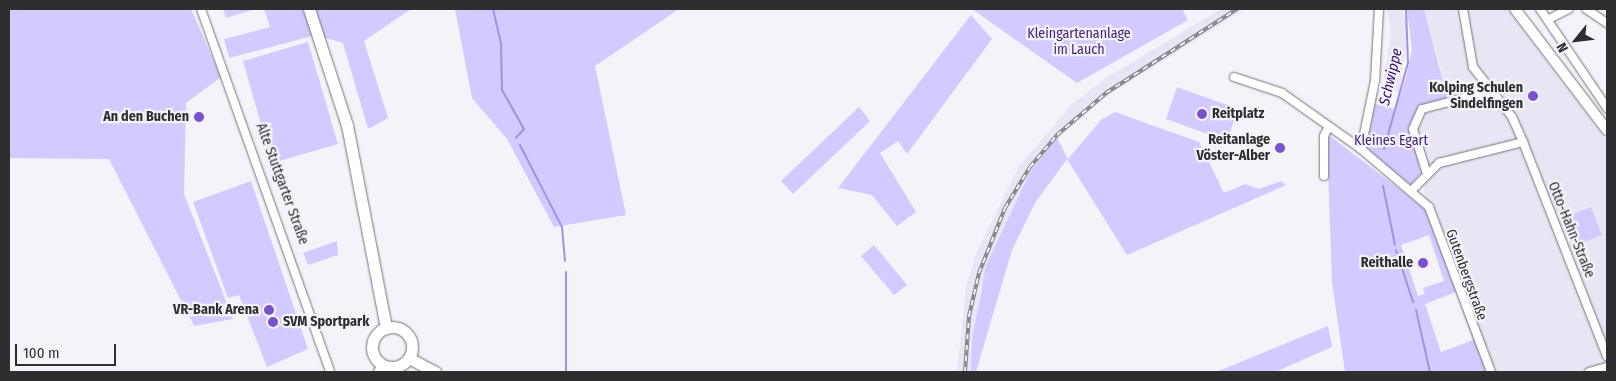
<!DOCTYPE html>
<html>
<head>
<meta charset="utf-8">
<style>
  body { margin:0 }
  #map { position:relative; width:1616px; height:381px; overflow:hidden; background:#f4f3fa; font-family:"Fira Sans Condensed",sans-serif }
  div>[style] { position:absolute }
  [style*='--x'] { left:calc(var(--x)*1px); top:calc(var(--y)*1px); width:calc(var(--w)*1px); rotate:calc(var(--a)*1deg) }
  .built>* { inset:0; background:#e8e6f4 }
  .green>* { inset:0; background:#d3caff }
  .stream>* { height:2px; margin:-1px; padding:0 1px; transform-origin:1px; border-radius:1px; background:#a292df }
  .roads { filter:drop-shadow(0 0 1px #75747a) drop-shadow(0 0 1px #75747a) }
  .minor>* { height:8px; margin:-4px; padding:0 4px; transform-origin:4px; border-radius:4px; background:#fff }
  .tertiary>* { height:10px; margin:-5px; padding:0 5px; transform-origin:5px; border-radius:5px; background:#fff }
  .secondary>* { height:11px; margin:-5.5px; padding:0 5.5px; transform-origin:5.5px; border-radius:5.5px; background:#fff }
  .secondary>.ring { margin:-5.5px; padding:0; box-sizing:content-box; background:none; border:11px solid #fff; border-radius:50% }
  .rail>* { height:4px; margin-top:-2px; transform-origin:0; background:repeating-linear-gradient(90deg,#f4f3fa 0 5.5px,#828185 0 11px); box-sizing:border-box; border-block:1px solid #828185 }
  .dots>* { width:14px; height:14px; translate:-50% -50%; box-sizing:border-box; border:2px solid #f4f3fa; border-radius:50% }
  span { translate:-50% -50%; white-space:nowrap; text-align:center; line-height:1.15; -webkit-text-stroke:4.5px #f4f3fa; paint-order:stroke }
  .park-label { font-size:14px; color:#42247d }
  .poi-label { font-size:14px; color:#2e2e30; font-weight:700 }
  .right { translate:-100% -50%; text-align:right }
  .left { translate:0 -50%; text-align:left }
  .street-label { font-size:14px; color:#2e2e30 }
  .water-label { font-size:15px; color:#320d69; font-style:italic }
  .frame { position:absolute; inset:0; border:10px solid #2e2e30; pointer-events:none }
  .north { position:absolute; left:1551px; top:15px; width:50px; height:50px; -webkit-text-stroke:4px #f4f3fa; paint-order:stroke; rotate:241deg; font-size:14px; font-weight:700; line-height:20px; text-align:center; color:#2e2e30 }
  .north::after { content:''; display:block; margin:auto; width:18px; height:22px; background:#2e2e30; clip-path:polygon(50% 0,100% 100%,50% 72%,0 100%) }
  .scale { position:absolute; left:15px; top:344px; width:101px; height:22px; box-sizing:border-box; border:2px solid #2e2e30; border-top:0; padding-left:6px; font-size:15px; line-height:18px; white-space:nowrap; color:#2e2e30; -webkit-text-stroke:4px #f4f3fa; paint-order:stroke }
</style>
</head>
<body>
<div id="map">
  <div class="built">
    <div style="clip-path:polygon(1221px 9px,1245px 9px,1109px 95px,1057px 139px,980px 289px,971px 372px,957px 372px,966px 287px,976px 254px,1019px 166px,1072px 104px,1106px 78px)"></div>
    <div style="clip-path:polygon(1387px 9px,1403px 9px,1408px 33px,1400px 92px,1383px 88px,1391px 32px)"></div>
    <div style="clip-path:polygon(1424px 9px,1507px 9px,1607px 140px,1607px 372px,1493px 372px,1428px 211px,1411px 129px,1441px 68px)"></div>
  </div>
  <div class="green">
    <div style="clip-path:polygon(9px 9px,191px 9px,221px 77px,186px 103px,184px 194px,233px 319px,194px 326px,109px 159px,9px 158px)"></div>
    <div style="clip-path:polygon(223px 9px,256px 9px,226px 18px)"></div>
    <div style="clip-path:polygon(264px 9px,411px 9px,364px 41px,388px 118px,368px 129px,343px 43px,316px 35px,229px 58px,224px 39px,270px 27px)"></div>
    <div style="clip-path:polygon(455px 9px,679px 9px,595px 66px,626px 215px,554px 227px,507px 139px,472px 98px)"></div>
    <div style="clip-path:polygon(972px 9px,1182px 9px,1188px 20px,1077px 83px)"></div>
    <div style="clip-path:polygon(1407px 9px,1424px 9px,1448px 101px,1420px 108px,1411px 129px,1421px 173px,1411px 185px,1366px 150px,1375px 104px,1395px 109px,1406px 78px,1412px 49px)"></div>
    <div style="clip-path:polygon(971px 15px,992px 39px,907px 154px,898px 141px,880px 153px,916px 212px,897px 226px,872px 195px,838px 188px)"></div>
    <div style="clip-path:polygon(308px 42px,338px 144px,272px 163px,243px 61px)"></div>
    <div style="clip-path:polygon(1177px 87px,1238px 109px,1227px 141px,1166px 119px)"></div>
    <div style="clip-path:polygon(859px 107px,870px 121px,793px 194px,781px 181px)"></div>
    <div style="clip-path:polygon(1115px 112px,1199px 142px,1224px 193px,1245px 184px,1259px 189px,1281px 181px,1286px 185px,1127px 255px,1067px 159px,1035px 203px,1012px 250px,976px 372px,971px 372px,972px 340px,986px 266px,1030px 172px,1057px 138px,1068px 159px,1102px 119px)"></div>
    <div style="clip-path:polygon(evenodd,1330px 136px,1428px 211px,1493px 372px,1345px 372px,1332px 282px,1327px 141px,1330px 136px,1429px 235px,1444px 281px,1423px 288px,1425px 294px,1418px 296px,1401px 245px,1429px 235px,1330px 136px,1456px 292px,1473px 340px,1441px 352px,1425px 304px,1456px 292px)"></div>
    <div style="clip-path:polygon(251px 181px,308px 349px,267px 367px,239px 295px,228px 298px,193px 202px)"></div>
    <div style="clip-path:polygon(1591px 207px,1602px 235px,1573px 246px,1563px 218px)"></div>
    <div style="clip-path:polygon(337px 241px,338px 255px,308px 265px,303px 253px)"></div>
    <div style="clip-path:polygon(874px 245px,907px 285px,894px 295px,861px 256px)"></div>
    <div style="clip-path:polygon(1328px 326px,1332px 347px,1275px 372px,1216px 372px)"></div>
  </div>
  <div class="stream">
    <div style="--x:493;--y:9;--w:36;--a:77"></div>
    <div style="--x:501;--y:44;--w:46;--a:88.8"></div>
    <div style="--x:502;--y:90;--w:45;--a:60.6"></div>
    <div style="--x:524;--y:129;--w:12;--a:132"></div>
    <div style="--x:520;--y:145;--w:92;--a:62.9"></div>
    <div style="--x:562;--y:227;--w:34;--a:85"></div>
    <div style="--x:1384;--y:149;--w:89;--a:-74.4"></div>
    <div style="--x:1408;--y:63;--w:54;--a:-92.1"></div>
    <div style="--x:1383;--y:186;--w:60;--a:78.5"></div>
    <div style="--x:1396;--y:250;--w:55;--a:71.9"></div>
    <div style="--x:566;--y:272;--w:100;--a:90"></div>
    <div style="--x:1416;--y:310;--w:64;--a:77.3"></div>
  </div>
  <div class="roads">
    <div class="minor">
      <div style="--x:201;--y:9;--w:385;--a:70.4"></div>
      <div style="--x:1463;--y:9;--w:59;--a:80.2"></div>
      <div style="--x:1473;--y:67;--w:63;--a:52"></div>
      <div style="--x:1512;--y:117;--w:27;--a:66"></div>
      <div style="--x:1540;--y:9;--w:120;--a:55.9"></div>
      <div style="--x:1586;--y:9;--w:25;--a:34"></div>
      <div style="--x:1549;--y:19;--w:22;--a:-27"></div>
      <div style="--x:1234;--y:77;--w:51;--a:18.4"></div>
      <div style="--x:1282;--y:93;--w:97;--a:35.3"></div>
      <div style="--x:1361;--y:149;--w:89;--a:40.5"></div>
      <div style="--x:1429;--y:207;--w:176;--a:69.4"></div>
      <div style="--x:1361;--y:149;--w:69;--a:-78.4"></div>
      <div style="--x:1375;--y:81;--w:72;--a:-86.8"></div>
      <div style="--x:1426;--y:171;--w:44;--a:-107.2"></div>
      <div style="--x:1413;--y:129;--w:22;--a:-66"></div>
      <div style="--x:1422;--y:109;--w:71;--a:-14.6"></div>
      <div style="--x:1324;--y:176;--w:40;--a:-90"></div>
      <div style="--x:1324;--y:136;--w:11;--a:-63"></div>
      <div style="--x:1411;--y:191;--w:40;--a:-45"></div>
      <div style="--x:1439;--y:163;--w:87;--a:-14"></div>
      <div style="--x:1523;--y:142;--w:230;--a:68.6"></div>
      <div style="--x:1589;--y:372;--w:19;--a:-16"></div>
    </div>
    <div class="tertiary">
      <div style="--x:1515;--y:9;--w:152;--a:52.8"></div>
      <div style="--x:379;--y:372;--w:8;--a:-60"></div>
    </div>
    <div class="secondary">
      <div style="--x:309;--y:9;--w:122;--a:71.9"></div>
      <div style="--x:347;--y:125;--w:207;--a:79.1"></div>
      <div class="ring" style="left:372px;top:327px;width:29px;height:29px"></div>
      <div style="--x:409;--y:358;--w:30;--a:28"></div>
    </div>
  </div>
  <div class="rail">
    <div style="--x:965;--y:372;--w:56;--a:-85.9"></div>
    <div style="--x:969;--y:316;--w:44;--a:-76.9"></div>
    <div style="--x:979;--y:273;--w:70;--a:-68.2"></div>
    <div style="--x:1005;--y:208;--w:48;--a:-58.6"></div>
    <div style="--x:1030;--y:167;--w:42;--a:-49.8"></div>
    <div style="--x:1057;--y:135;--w:65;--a:-40.6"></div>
    <div style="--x:1106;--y:93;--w:156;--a:-32.7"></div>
  </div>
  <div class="dots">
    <div style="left:1533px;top:96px;background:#7753cd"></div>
    <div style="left:1202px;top:114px;background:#7753cd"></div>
    <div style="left:199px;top:117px;background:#7753cd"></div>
    <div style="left:1280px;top:148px;background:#7753cd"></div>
    <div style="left:1423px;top:263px;background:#7753cd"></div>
    <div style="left:269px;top:310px;background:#7753cd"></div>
    <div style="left:273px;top:322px;background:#7753cd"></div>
  </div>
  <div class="park-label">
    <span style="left:1079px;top:42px">Kleingartenanlage<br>im Lauch</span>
    <span style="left:1391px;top:141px">Kleines Egart</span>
  </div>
  <div class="poi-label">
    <span class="right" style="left:1523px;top:96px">Kolping Schulen<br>Sindelfingen</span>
    <span class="left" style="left:1212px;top:114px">Reitplatz</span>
    <span class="right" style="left:189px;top:117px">An den Buchen</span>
    <span class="right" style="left:1270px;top:148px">Reitanlage<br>Vöster-Alber</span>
    <span class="right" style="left:1413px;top:263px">Reithalle</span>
    <span class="right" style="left:259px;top:310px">VR-Bank Arena</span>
    <span class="left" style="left:283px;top:322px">SVM Sportpark</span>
  </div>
  <div class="street-label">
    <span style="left:282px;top:184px;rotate:70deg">Alte Stuttgarter Straße</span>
    <span style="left:1571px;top:230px;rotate:68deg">Otto-Hahn-Straße</span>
    <span style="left:1466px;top:275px;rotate:70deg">Gutenbergstraße</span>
  </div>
  <div class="water-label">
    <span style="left:1391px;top:77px;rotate:-77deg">Schwippe</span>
  </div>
  <div class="frame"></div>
  <div class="north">N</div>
  <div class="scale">100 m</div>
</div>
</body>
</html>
